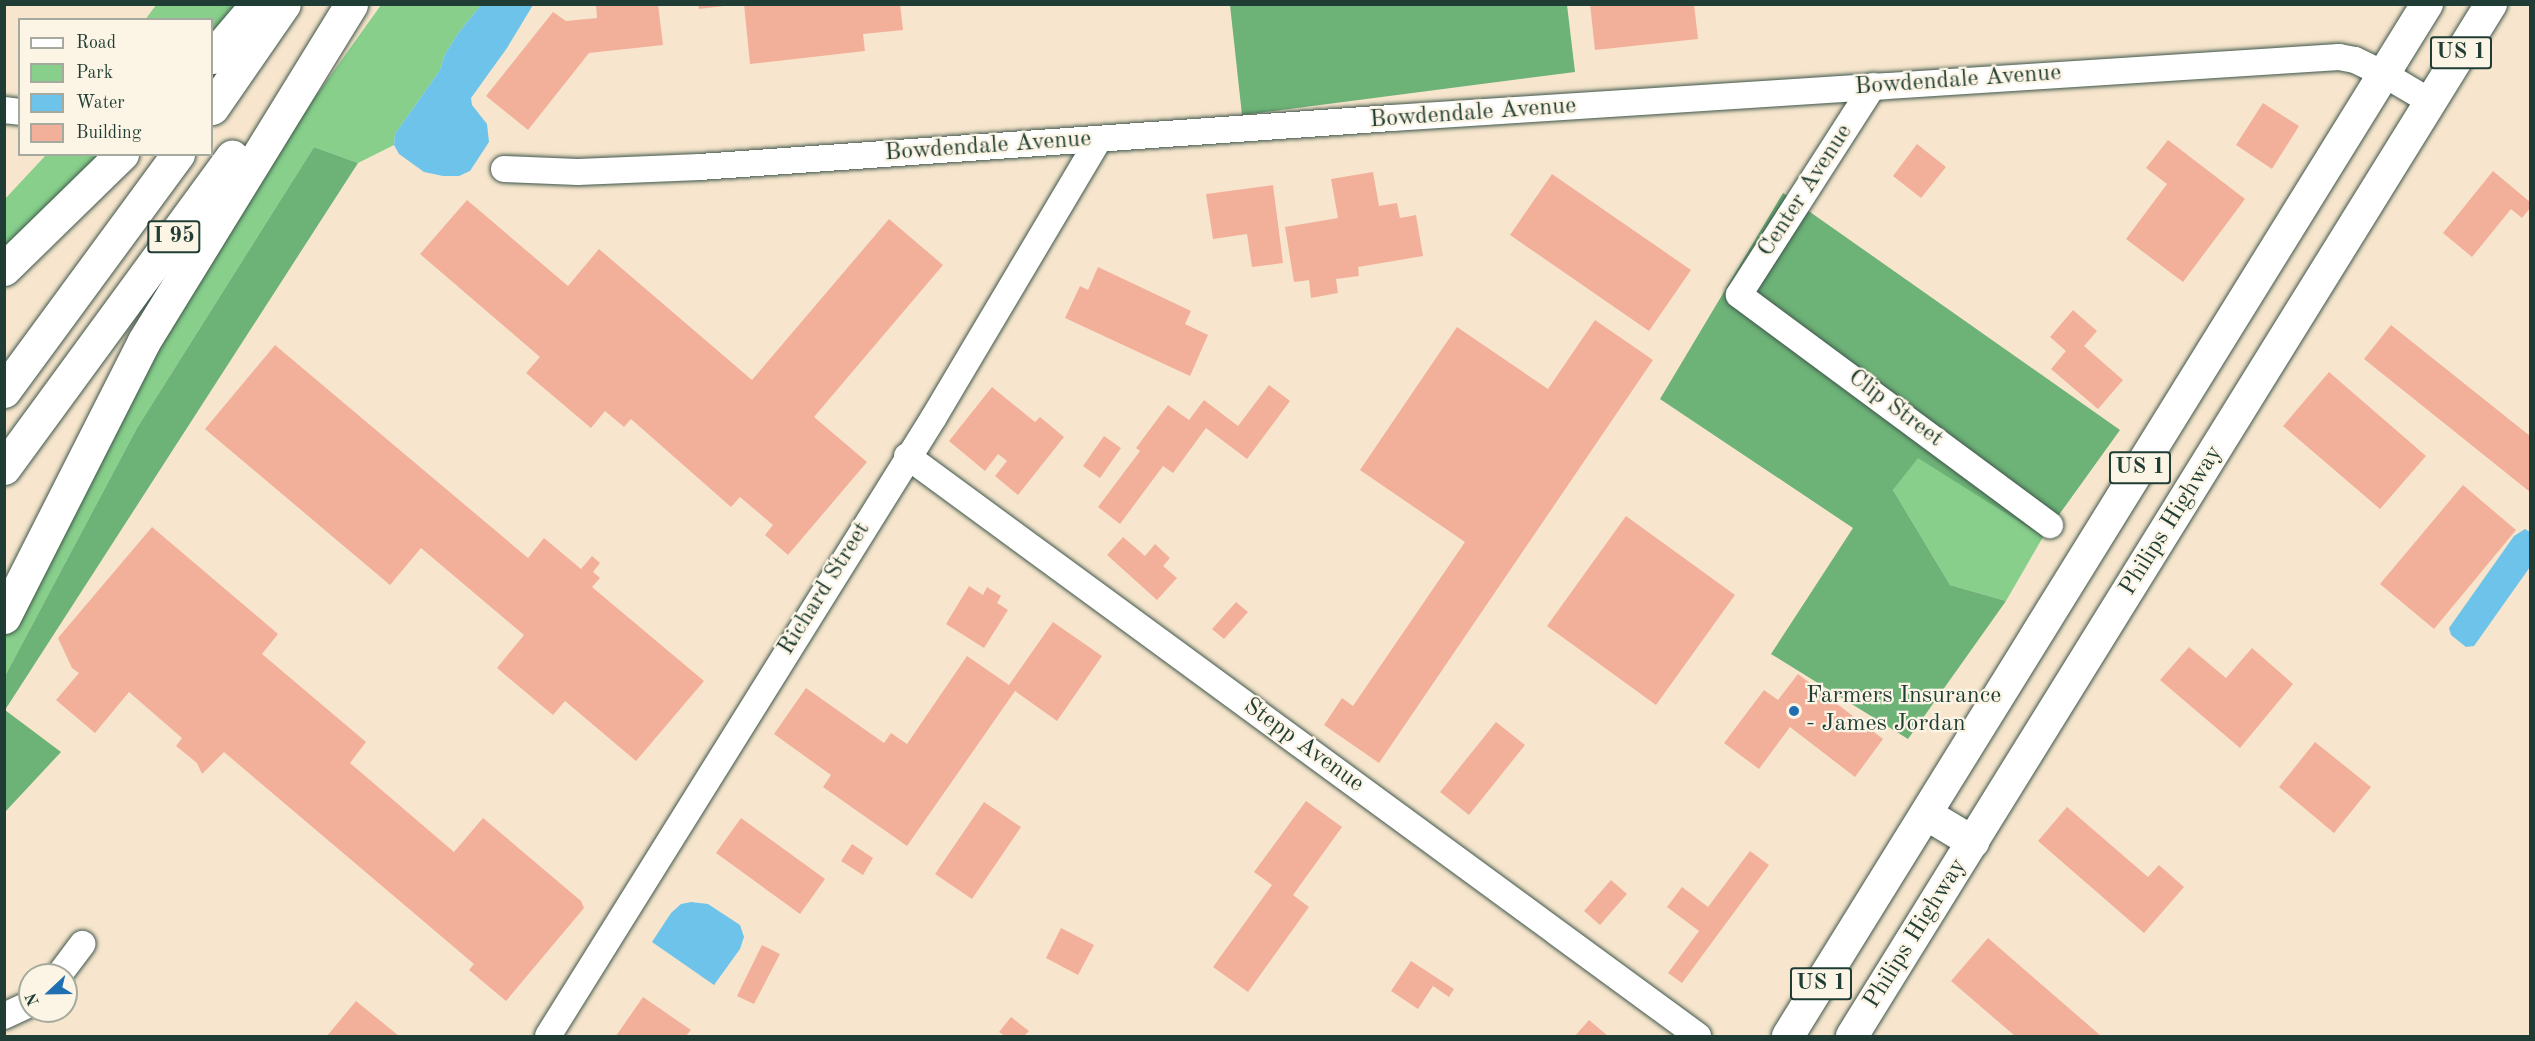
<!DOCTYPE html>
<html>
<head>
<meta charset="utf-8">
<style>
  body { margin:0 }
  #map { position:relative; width:2535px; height:1041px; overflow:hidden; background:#f7e6cd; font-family:"Old Standard TT",serif }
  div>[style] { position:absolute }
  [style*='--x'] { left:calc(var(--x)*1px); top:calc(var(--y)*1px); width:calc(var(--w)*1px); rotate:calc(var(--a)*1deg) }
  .green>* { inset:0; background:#87cf8b }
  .forest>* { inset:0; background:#6db277 }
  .water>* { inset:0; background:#6ec3ea }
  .building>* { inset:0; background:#f2b09b }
  .roads { filter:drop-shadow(0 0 2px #3f564b) drop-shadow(0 0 2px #3f564b) }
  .minor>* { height:26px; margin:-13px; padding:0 13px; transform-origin:13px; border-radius:13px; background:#fff }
  .major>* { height:32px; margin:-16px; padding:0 16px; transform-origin:16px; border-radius:16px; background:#fff }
  .highway>* { height:33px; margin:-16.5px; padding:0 16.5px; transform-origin:16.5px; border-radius:16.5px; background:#fff }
  .dots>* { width:16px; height:16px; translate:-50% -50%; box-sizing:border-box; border:3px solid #fcf5e5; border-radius:50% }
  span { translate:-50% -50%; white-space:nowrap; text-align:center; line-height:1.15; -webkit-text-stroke:4.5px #fcf5e5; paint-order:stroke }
  .shield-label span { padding:2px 4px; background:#fcf5e5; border:2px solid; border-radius:4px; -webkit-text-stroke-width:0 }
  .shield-label { font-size:22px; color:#1f3d34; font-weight:700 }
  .street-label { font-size:24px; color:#1f3d34 }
  .poi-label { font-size:24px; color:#1f3d34 }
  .left { translate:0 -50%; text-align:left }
  .frame { position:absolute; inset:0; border:6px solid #1f3d34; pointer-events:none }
  .legend { position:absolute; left:18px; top:18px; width:195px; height:138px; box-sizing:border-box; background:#fcf5e5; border:2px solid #a4ab9e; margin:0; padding:8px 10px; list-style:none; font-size:18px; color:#1f3d34 }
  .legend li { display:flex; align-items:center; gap:12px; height:30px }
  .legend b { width:30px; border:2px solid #a4ab9e }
  .north { position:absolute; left:18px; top:963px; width:60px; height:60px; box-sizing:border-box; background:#fcf5e5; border:2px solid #a4ab9e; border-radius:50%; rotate:248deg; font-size:16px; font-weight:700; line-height:24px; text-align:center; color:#1f3d34 }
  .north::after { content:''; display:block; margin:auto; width:21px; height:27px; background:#1f6fb2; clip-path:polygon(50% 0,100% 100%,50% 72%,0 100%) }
</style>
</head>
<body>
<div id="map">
  <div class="green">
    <div style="clip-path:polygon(156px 5px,240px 5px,212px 40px,212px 20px,145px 20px)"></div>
    <div style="clip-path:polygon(381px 5px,481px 5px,459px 32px,445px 54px,440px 70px,395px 134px,394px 145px,358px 163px,314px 147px,137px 428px,5px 676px,5px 637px,24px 604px,120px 406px,272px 157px)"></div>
    <div style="clip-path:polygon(46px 155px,109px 155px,5px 258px,4px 200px)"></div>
    <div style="clip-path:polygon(1918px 457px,2043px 537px,2006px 601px,1950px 585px,1893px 490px)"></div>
  </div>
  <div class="forest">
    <div style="clip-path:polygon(1230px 5px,1567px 5px,1575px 72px,1242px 115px)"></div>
    <div style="clip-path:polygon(314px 147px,358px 163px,5px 710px,61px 752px,5px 812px,5px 676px,137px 428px)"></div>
    <div style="clip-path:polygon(1783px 193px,2120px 430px,2043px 537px,1918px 458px,1893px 490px,1950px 585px,2006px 601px,1908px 739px,1771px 654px,1853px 528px,1660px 399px)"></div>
  </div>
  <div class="water">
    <div style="clip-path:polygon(481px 5px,533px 5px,507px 48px,471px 98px,472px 105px,487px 124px,489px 142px,470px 171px,459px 176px,443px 176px,424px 172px,399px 154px,394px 145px,395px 134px,440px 70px,445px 54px,459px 32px)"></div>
    <div style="clip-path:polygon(2525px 529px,2530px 532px,2530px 567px,2474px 646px,2466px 647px,2451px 635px,2449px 628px,2514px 536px)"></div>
    <div style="clip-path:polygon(691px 902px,708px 904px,740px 925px,744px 937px,740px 949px,714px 985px,652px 942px,671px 913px,681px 904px)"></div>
  </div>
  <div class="building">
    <div style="clip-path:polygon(658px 4px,663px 45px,589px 53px,528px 130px,486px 96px,553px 12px,566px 21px,597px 18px,596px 5px)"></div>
    <div style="clip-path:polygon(698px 4px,724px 4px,724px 6px,699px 9px)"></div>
    <div style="clip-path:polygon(744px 4px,900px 4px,903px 30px,863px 34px,865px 51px,750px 64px)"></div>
    <div style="clip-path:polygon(1590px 4px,1694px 4px,1698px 39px,1595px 50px)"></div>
    <div style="clip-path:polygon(2263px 103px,2299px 126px,2272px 169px,2236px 145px)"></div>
    <div style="clip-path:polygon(2168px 140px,2245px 199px,2183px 282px,2126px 239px,2167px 184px,2146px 168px)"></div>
    <div style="clip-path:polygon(1917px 144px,1946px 167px,1921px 198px,1893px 176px)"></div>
    <div style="clip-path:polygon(2493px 171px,2530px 202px,2530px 208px,2522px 218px,2511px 209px,2472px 257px,2443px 233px)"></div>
    <div style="clip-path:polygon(1373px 172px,1379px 206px,1397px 203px,1400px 218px,1416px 215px,1423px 256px,1358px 267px,1359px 276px,1336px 279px,1338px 293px,1311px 298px,1309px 280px,1294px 282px,1285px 227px,1338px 218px,1331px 179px)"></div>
    <div style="clip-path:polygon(1552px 174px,1691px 270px,1649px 331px,1510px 235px)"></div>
    <div style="clip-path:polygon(1273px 185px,1283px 263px,1252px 267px,1247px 234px,1213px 239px,1206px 194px)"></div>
    <div style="clip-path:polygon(467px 200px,568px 286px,599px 249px,752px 380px,889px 219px,943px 265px,814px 417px,867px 462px,788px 555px,765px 535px,773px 525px,740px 497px,731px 507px,631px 419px,624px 427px,605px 411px,591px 428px,526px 373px,540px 357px,420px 254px)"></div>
    <div style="clip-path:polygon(1098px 267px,1191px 311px,1185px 324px,1208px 335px,1190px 376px,1065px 318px,1080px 286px,1088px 290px)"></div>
    <div style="clip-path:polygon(2073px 310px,2097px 331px,2084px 346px,2123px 380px,2098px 409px,2051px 369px,2066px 351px,2050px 337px)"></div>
    <div style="clip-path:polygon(1595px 320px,1653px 360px,1379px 763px,1324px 725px,1342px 698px,1353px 706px,1465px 542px,1360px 470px,1457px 327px,1548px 389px)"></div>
    <div style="clip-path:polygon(2391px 325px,2530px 436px,2530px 492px,2364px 359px)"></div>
    <div style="clip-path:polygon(275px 345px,528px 558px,544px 538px,581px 569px,592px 556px,600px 563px,593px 572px,600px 578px,592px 587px,704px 681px,636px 761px,565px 701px,553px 715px,497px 668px,524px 635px,421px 548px,390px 585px,205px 429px)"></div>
    <div style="clip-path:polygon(2329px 372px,2426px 456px,2380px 509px,2283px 426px)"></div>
    <div style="clip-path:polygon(1269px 385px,1290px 401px,1247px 459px,1206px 428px,1173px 473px,1163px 466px,1120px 524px,1098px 507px,1140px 451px,1136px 448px,1168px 405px,1189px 420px,1204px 400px,1238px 426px)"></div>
    <div style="clip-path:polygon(992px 387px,1035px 422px,1040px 417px,1064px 437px,1018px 495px,995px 476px,1007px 461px,998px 454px,985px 471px,949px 441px)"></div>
    <div style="clip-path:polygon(1104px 436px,1121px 448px,1100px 478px,1083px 466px)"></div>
    <div style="clip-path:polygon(2463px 485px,2516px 530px,2434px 629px,2380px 584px)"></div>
    <div style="clip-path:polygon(1626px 516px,1735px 595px,1656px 705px,1547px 626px)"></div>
    <div style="clip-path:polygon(152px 527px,278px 634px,262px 654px,366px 742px,350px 763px,454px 852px,483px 818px,581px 901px,584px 908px,506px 1001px,469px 970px,474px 964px,224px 752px,202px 774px,197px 763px,176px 746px,182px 738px,129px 692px,95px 733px,56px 700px,79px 673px,72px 668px,58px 638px)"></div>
    <div style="clip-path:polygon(1123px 537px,1145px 556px,1155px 544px,1170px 558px,1163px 566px,1177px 578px,1157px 600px,1107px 555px)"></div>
    <div style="clip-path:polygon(969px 586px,983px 595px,987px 587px,1001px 596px,997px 603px,1008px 610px,984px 648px,946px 624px)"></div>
    <div style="clip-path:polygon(1236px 602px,1248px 612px,1224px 639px,1212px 629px)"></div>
    <div style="clip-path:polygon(1053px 622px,1102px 656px,1057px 721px,1015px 691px,907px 846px,823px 787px,831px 775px,774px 734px,806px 688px,884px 743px,891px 733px,907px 744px,967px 656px,1009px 685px)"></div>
    <div style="clip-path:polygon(2189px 647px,2226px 678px,2252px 648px,2293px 684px,2240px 748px,2160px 680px)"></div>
    <div style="clip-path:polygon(1798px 674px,1883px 739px,1855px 777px,1790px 727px,1759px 769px,1724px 743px,1764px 690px,1778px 700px)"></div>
    <div style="clip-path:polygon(1496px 722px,1525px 745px,1469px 815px,1440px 792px)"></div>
    <div style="clip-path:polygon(2315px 742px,2371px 787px,2334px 833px,2279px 787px)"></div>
    <div style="clip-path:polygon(1306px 801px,1342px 827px,1293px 895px,1309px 907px,1248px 992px,1213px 967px,1272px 885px,1254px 872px)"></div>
    <div style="clip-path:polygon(984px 802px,1021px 827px,972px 899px,935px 874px)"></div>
    <div style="clip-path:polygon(2067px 807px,2148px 877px,2159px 865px,2184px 887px,2144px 933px,2038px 841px)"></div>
    <div style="clip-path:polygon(741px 818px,825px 879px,800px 914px,716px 853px)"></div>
    <div style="clip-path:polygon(852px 844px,873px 858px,863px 875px,841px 861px)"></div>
    <div style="clip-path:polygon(1750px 851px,1769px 865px,1682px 983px,1668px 973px,1699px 931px,1667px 907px,1682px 887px,1708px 907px)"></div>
    <div style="clip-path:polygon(1611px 880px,1627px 894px,1600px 925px,1584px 911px)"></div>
    <div style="clip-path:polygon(1061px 928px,1094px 945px,1078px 975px,1046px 958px)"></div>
    <div style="clip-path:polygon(1988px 938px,2101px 1036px,2015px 1036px,1951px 981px)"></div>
    <div style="clip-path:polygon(762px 945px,780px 954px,754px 1004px,737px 996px)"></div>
    <div style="clip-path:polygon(1411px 961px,1454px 989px,1449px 997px,1433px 986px,1418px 1009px,1391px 991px)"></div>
    <div style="clip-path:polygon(643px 997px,691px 1030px,686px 1036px,616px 1036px)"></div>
    <div style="clip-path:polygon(356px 1001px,399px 1036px,327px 1036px)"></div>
    <div style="clip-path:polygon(1011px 1017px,1029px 1031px,1024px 1036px,1005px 1036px,999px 1032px)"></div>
    <div style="clip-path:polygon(1589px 1020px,1608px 1036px,1575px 1036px)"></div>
  </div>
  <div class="roads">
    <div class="minor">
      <div style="--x:1873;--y:86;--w:248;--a:122.7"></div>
      <div style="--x:1739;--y:295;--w:387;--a:36.5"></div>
      <div style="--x:4;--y:110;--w:16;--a:7"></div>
      <div style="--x:504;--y:169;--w:74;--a:2.3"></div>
      <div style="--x:578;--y:172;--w:122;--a:-2.3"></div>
      <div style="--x:700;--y:167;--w:694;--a:-4.05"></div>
      <div style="--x:1392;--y:118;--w:949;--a:-3.69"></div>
      <div style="--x:2339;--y:57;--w:16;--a:11"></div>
      <div style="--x:2355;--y:60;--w:32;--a:26"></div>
      <div style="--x:2384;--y:74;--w:55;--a:30.8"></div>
      <div style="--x:907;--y:456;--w:981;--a:36.25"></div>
      <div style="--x:59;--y:975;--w:39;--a:-53"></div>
      <div style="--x:4;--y:1016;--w:29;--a:-25"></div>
      <div style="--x:548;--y:1036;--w:729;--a:-58.05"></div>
      <div style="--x:934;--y:417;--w:323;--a:-59.3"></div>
    </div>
    <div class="major">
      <div style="--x:1926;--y:814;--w:55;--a:30.8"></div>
      <div style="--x:1788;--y:1036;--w:1214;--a:-58.23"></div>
      <div style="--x:1852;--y:1036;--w:1214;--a:-58.23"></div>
    </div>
    <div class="highway">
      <div style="--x:212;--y:57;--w:70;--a:-49.7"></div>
      <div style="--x:212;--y:108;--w:126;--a:-55.3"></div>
      <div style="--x:4;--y:269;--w:165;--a:-44.3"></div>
      <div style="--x:4;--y:391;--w:294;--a:-53.7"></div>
      <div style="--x:4;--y:468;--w:386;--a:-53.8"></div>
      <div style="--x:4;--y:617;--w:309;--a:-63.1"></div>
      <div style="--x:144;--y:341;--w:395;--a:-58.4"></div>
    </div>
  </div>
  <div class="dots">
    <div style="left:1794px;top:711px;background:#1f6fb2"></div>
  </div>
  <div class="shield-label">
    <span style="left:2461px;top:53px">US 1</span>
    <span style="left:174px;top:237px">I 95</span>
    <span style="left:2140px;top:468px">US 1</span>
    <span style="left:1821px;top:984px">US 1</span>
  </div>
  <div class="street-label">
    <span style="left:1958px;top:81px;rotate:-4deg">Bowdendale Avenue</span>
    <span style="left:1473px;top:114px;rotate:-4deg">Bowdendale Avenue</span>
    <span style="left:988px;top:147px;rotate:-4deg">Bowdendale Avenue</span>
    <span style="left:1806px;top:191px;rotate:-57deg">Center Avenue</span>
    <span style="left:1895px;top:409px;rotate:37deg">Clip Street</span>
    <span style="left:2172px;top:521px;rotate:-58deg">Philips Highway</span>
    <span style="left:825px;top:589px;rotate:-58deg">Richard Street</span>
    <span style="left:1303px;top:746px;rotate:36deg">Stepp Avenue</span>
    <span style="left:1916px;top:934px;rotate:-58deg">Philips Highway</span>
  </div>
  <div class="poi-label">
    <span class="left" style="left:1806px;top:711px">Farmers Insurance<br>- James Jordan</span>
  </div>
  <div class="frame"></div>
  <ul class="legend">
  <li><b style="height:8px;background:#fff"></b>Road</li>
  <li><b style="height:16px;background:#87cf8b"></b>Park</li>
  <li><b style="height:16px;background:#6ec3ea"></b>Water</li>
  <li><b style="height:16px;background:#f2b09b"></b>Building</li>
  </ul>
  <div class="north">N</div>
</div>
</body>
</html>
